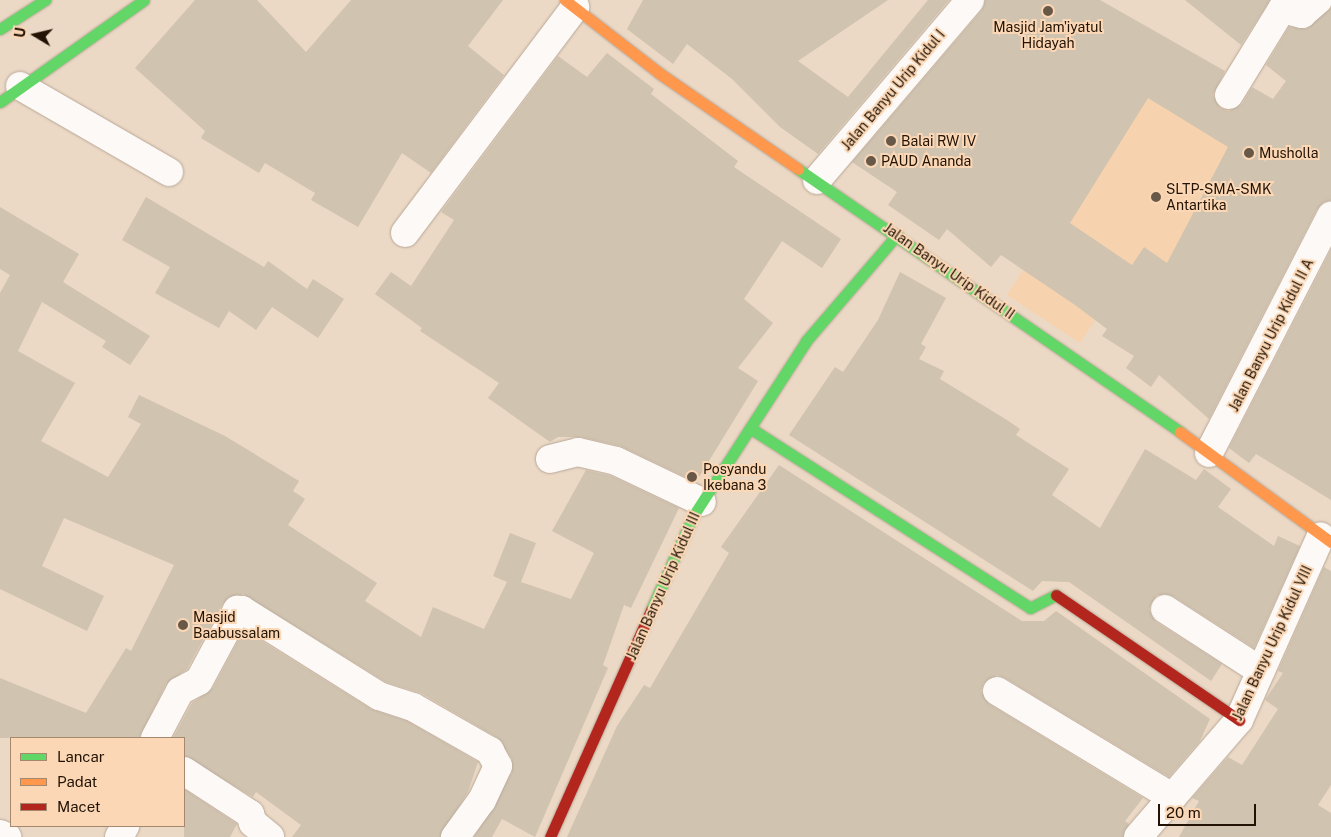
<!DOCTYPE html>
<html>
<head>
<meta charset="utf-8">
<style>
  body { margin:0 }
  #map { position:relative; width:1331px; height:837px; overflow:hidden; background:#ebd8c5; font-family:"Public Sans",sans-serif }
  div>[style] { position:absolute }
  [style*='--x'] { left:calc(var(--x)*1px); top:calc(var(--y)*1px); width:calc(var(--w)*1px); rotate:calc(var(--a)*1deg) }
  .built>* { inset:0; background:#f6d2ae }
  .building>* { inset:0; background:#d0c3b0 }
  .roads { filter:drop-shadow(0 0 1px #b8a897) drop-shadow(0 0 1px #b8a897) }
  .street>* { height:28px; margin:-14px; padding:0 14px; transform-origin:14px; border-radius:14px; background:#fcf9f6 }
  .fast>* { height:11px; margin:-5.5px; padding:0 5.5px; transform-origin:5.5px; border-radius:5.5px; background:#63d668 }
  .slow>* { height:11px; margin:-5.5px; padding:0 5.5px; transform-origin:5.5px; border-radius:5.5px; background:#ff974d }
  .jam>* { height:11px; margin:-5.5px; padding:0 5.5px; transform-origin:5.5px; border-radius:5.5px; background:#b3261e }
  .dots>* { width:14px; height:14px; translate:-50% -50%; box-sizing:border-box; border:2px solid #fbd7b5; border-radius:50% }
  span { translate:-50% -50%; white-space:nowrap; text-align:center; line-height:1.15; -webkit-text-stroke:4px #fbd7b5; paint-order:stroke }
  .poi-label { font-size:14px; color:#221304 }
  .left { translate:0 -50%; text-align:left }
  .street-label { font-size:14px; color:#221304 }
  .legend { position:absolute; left:10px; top:737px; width:175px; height:90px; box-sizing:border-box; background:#fbd7b5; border:1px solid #a4896e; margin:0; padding:6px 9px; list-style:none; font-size:15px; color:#221304 }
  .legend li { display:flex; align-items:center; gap:10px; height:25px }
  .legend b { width:25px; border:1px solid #a4896e }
  .north { position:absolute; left:10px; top:10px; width:50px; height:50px; -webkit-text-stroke:4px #fbd7b5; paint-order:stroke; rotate:279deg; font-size:14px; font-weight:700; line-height:20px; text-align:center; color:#221304 }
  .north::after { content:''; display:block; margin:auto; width:18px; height:22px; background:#221304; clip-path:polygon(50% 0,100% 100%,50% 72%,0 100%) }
  .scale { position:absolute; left:1158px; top:804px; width:98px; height:22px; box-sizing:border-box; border:2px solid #221304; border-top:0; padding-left:6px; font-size:15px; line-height:18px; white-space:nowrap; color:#221304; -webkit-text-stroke:4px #fbd7b5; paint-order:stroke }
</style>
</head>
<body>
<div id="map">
  <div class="built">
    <div style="clip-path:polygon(1138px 40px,1297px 144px,1188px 312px,1126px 272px,1080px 343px,1007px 295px,1064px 207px)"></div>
  </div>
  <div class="building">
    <div style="clip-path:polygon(195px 0,257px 0,306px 52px,351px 0,503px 0,468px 46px,504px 75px,431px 173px,402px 153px,358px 227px,311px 200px,315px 193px,265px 163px,259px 173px,201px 138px,205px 131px,135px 68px)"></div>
    <div style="clip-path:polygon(643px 0,888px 0,798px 61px,848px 97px,928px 0,949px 0,818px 154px,780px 127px,732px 79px,687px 44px,673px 64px,627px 29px)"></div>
    <div style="clip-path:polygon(evenodd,985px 0,1100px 0,1225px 71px,1213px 95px,1220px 108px,1229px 111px,1242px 104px,1252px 87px,1273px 99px,1286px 81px,1266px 65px,1289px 27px,1306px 29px,1331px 8px,1331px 200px,1317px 209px,1209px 419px,1159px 375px,1151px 387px,1126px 368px,1134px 356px,1102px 336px,1107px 329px,1075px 305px,1001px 255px,991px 267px,947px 229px,939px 240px,888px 205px,897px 192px,852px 162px,982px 10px,985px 0,1148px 98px,1228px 147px,1167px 263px,1144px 247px,1132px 265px,1070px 223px,1148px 98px)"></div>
    <div style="clip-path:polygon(1185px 0,1270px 0,1241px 45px)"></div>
    <div style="clip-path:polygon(607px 53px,654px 89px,651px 94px,738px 161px,734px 167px,841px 239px,822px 268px,782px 241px,744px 299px,773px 323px,738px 368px,758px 381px,696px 482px,620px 446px,581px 437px,558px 437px,550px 442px,488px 398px,499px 383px,420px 331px,422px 328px,375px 294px,391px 272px,411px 286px,454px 220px,441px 212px,558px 56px,587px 77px)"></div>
    <div style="clip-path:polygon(146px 197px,264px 267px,268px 261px,307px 289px,313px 279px,344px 299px,318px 338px,272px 307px,256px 330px,229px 311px,219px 328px,155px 293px,170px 267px,122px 240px)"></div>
    <div style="clip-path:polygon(0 207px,79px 254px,63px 282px,150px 336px,130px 365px,102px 347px,106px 341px,42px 302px,18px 351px,75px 383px,41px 441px,108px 477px,141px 424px,128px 417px,139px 395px,225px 436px,299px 481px,293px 491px,305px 499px,288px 525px,377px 583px,365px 601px,421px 637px,433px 607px,484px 629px,507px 582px,493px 576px,510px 533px,536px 543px,521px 582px,571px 599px,594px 553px,552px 531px,586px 470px,611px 476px,679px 508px,631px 608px,624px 605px,603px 665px,608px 668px,535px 837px,502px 819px,492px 837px,474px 837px,512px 772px,512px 759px,498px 738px,421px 693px,386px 682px,243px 594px,223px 603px,187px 669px,166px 684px,139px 738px,0 738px,0 678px,86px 713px,126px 648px,131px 651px,174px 565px,64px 518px,42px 566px,104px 596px,87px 631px,0 589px,0 293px,10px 275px,0 269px)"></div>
    <div style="clip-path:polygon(1331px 250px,1331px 500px,1256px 454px,1249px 463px,1229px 448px)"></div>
    <div style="clip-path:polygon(900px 272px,946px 298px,921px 344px,926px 347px,919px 359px,944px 371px,940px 379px,1007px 420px,1020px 429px,1016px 435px,1069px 469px,1052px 495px,1100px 528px,1145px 449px,1196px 480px,1204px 469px,1231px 489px,1218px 507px,1274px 546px,1278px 536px,1300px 546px,1254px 648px,1173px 596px,1157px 595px,1149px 609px,1156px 622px,1222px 664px,1211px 681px,1069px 582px,1042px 581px,1033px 591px,789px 435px,835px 367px,843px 372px,878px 320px)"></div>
    <div style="clip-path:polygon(779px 465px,1022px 621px,1044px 621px,1056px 611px,1210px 719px,1200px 741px,1169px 777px,1005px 678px,997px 675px,984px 683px,981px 691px,989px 704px,1143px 798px,1125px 821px,1129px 824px,1123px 837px,567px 837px,617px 726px,644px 685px,650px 688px,729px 553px,721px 547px)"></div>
    <div style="clip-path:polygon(1324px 567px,1331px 571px,1331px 785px,1318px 805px,1331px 813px,1331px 837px,1179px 837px,1199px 801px,1192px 798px,1228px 757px,1242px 765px,1278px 709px,1265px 700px,1283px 673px,1278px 671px)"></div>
    <div style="clip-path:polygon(244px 630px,371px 709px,407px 721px,478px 762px,468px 792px,440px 837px,292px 837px,301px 825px,256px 792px,253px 797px,184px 756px,184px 738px,173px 738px,192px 703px,213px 688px)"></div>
    <div style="clip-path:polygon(184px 789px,237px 824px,230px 837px,184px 837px)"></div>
  </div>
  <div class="roads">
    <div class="street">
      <div style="--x:20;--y:86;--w:172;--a:30"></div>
      <div style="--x:1229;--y:95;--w:101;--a:-58.4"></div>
      <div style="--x:1282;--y:9;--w:21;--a:14"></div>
      <div style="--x:1302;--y:14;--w:21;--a:-41"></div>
      <div style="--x:817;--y:180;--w:236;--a:-49.6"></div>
      <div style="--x:405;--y:233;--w:283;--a:-53"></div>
      <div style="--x:1209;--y:453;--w:267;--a:-62.8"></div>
      <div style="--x:550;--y:459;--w:29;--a:-14"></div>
      <div style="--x:578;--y:452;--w:39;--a:13"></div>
      <div style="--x:616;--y:461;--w:95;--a:25.5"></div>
      <div style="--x:1165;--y:609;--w:114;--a:32.9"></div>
      <div style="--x:997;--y:691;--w:205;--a:31.2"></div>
      <div style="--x:155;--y:738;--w:53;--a:-62"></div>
      <div style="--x:180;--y:691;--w:21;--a:-28"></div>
      <div style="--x:199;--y:681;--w:81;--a:-61.8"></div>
      <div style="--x:237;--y:610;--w:5;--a:0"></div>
      <div style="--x:242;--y:610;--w:162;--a:32.1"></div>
      <div style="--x:379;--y:696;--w:36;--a:18"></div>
      <div style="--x:413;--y:707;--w:89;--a:29.7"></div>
      <div style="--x:490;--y:751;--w:17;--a:62"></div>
      <div style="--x:498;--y:766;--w:38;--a:115"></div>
      <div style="--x:482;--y:800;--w:46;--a:126.1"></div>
      <div style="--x:184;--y:771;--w:79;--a:33.1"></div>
      <div style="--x:250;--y:814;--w:9;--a:72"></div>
      <div style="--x:253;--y:823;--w:22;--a:39"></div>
      <div style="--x:0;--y:834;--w:8;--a:23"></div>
      <div style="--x:119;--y:837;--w:13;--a:-61"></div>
      <div style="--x:1138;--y:837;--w:155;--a:-49.2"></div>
      <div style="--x:1239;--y:720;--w:201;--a:-66"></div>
    </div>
    <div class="fast">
      <div style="--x:0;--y:29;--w:54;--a:-32.8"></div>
      <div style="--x:0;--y:102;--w:176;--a:-35.3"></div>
      <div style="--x:798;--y:169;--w:464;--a:34.5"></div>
      <div style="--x:750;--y:428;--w:333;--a:32.7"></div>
      <div style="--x:1030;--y:608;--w:29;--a:-27"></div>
      <div style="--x:651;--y:610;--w:103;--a:-65.9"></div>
      <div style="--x:693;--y:516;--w:208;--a:-57.1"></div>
      <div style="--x:806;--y:341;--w:140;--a:-49.4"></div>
    </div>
    <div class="slow">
      <div style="--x:565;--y:0;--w:119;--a:37.8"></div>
      <div style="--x:659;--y:73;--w:169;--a:34.6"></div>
      <div style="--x:1180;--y:432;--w:187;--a:36.1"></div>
    </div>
    <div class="jam">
      <div style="--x:1056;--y:595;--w:222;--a:34.3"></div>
      <div style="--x:550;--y:837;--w:248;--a:-66"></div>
    </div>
  </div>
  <div class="dots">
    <div style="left:1048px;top:11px;background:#685848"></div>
    <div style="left:891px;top:141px;background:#685848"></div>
    <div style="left:1249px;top:153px;background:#685848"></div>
    <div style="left:871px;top:161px;background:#685848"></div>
    <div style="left:1156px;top:197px;background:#685848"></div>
    <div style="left:692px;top:477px;background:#685848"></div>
    <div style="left:183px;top:625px;background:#685848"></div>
  </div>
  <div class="poi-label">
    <span style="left:1048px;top:35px">Masjid Jam'iyatul<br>Hidayah</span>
    <span class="left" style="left:901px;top:141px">Balai RW IV</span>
    <span class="left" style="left:1259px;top:153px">Musholla</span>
    <span class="left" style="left:881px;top:161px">PAUD Ananda</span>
    <span class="left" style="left:1166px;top:197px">SLTP-SMA-SMK<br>Antartika</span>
    <span class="left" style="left:703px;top:477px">Posyandu<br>Ikebana 3</span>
    <span class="left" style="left:193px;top:625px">Masjid<br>Baabussalam</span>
  </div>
  <div class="street-label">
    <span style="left:893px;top:90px;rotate:-50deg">Jalan Banyu Urip Kidul I</span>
    <span style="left:949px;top:271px;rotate:35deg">Jalan Banyu Urip Kidul II</span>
    <span style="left:1271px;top:335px;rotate:-63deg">Jalan Banyu Urip Kidul II A</span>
    <span style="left:663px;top:586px;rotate:-66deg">Jalan Banyu Urip Kidul III</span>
    <span style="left:1272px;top:643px;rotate:-65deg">Jalan Banyu Urip Kidul VIII</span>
  </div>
  <ul class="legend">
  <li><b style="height:6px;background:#63d668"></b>Lancar</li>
  <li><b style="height:6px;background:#ff974d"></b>Padat</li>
  <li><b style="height:6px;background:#b3261e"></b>Macet</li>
  </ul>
  <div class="north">U</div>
  <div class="scale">20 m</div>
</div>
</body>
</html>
